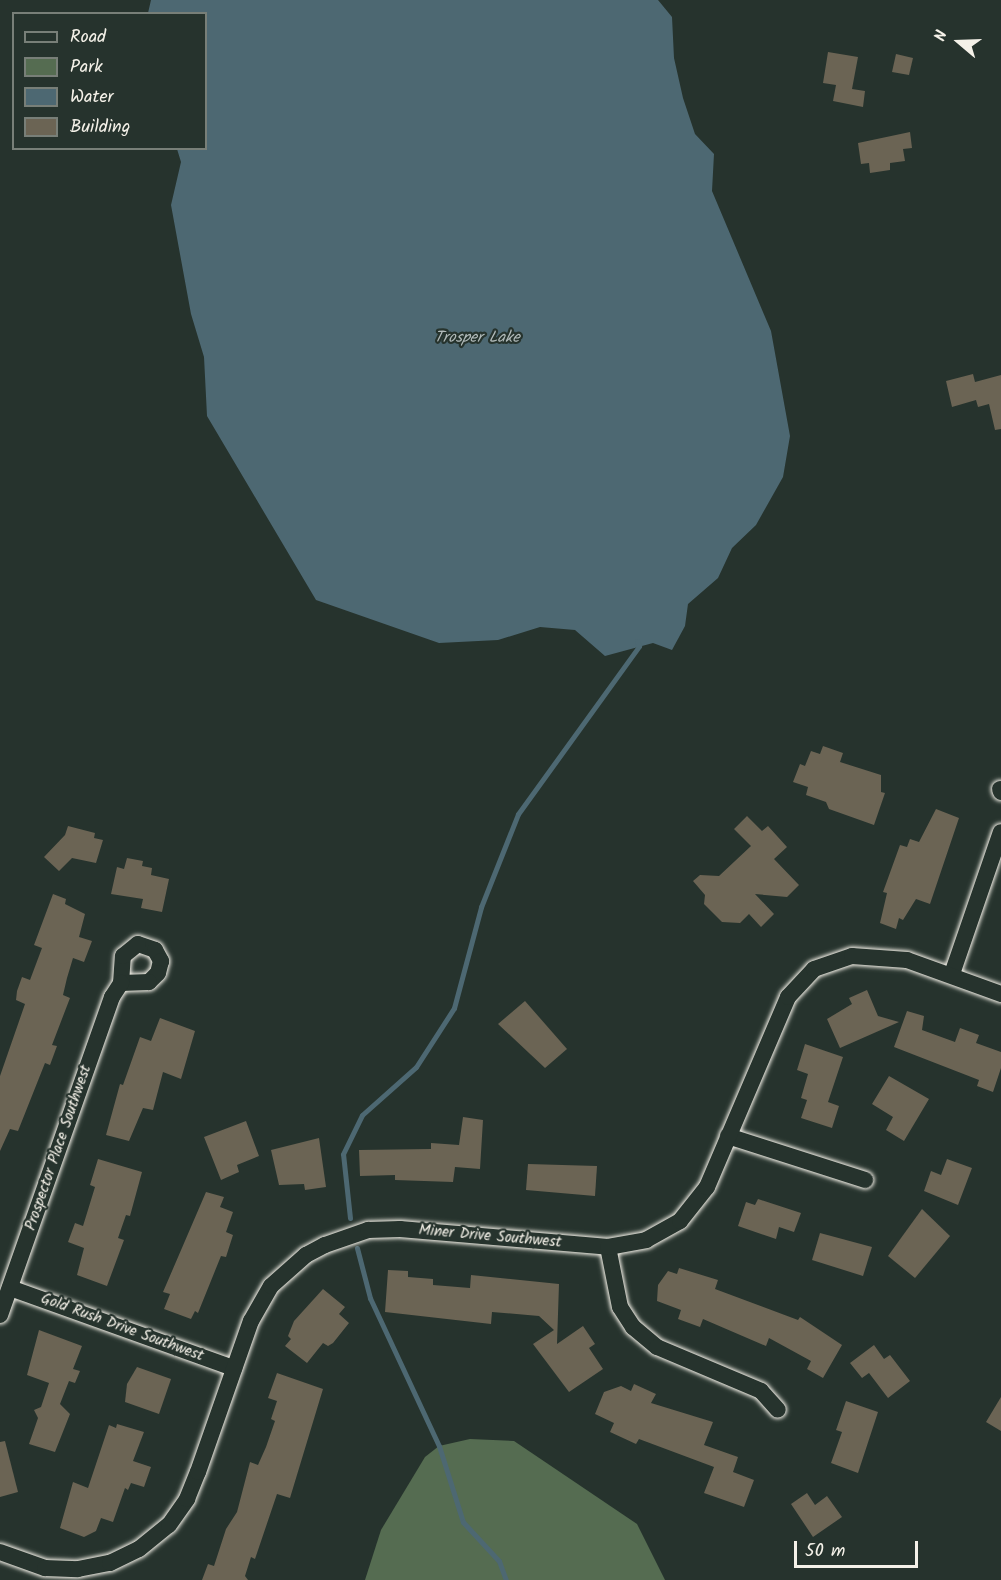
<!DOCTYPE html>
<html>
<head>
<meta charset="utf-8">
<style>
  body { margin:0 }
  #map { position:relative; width:1001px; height:1580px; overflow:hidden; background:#26332d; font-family:Kalam,sans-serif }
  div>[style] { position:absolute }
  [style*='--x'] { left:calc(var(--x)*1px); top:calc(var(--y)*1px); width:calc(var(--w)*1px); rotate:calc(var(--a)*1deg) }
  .green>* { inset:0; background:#556c51 }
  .water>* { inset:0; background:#4d6872 }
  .stream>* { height:5px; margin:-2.5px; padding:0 2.5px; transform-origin:2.5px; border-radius:2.5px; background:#4d6872 }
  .building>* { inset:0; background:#6b6454 }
  .roads { filter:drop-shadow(0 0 2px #f4f1e8) drop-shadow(0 0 2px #f4f1e8) }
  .minor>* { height:16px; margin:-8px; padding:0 8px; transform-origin:8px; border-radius:8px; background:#26332d }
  span { translate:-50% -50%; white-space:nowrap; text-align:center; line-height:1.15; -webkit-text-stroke:4.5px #26332d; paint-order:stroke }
  .street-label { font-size:15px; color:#f4f1e8 }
  .water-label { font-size:16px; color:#b1bab9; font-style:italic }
  .legend { position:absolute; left:12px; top:12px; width:195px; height:138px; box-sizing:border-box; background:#26332d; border:2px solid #787f78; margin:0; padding:8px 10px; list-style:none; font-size:18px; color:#f4f1e8 }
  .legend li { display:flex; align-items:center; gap:12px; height:30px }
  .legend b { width:30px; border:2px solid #787f78 }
  .north { position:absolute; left:929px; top:12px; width:60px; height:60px; -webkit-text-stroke:4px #26332d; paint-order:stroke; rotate:289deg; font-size:16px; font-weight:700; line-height:24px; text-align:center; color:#f4f1e8 }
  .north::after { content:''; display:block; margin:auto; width:21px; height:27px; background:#f4f1e8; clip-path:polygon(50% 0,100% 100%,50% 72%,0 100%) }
  .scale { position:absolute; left:794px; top:1541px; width:124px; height:27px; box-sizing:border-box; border:3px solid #f4f1e8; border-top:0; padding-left:8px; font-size:18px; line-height:21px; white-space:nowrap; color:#f4f1e8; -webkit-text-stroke:4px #26332d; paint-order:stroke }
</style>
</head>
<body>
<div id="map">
  <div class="green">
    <div style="clip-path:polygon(470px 1439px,514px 1441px,637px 1524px,665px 1580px,365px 1580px,381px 1530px,425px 1457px,439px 1446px)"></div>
  </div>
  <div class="water">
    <div style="clip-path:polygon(151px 0,658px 0,672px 17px,674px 58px,683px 98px,695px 134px,714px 154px,712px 191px,771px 331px,790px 436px,783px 477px,756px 525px,732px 548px,718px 578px,688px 604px,685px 626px,672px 650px,653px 643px,605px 656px,575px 630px,540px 627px,498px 640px,439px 643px,316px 600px,207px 416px,204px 357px,191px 314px,171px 205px,181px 162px,177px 149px,206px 148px,206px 14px,148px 13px)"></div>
  </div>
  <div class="stream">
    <div style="--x:350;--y:1218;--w:64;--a:-96.2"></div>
    <div style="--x:343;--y:1154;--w:43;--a:-64"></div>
    <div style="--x:362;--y:1115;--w:72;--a:-41.6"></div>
    <div style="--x:416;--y:1067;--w:70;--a:-57.2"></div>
    <div style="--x:454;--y:1008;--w:105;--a:-75"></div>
    <div style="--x:481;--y:907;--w:100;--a:-68.3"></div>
    <div style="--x:518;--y:814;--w:207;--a:-54.2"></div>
    <div style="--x:639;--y:646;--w:5;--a:-112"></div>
    <div style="--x:357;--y:1248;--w:52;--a:75.4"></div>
    <div style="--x:370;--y:1298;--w:163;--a:65"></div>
    <div style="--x:439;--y:1446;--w:80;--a:72.5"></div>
    <div style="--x:463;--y:1522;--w:53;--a:47.3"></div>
    <div style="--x:499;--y:1561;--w:20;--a:70"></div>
  </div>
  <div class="building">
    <div style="clip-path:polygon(828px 52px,858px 57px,852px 89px,865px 91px,863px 107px,833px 101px,836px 85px,823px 83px)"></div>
    <div style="clip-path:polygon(896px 54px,913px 58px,909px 75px,892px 72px)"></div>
    <div style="clip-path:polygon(910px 132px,912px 148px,903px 149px,905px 161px,890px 163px,890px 170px,870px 173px,869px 163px,861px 164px,858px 143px)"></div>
    <div style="clip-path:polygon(973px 374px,975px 382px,1001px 375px,1001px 429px,995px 430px,989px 404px,978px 407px,976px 400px,952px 407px,946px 381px)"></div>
    <div style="clip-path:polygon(823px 746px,843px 753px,840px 762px,881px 775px,881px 792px,885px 793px,874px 825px,829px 809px,826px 802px,806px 795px,808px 787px,793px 782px,800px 764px,805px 766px,811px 751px,820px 754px)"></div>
    <div style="clip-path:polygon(936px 809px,959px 818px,930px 904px,916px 899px,903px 920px,899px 918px,896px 929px,880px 923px,887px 893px,883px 892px,900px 845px,907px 847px,910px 839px,919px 842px)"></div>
    <div style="clip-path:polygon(747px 816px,762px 831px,768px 826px,787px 847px,774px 859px,799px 885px,787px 897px,755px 894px,774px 914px,761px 927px,749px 914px,740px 923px,722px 922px,704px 904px,705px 895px,693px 881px,700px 875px,719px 876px,751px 846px,734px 829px)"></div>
    <div style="clip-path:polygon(68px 826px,95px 833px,94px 838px,103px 840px,96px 863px,72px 858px,59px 871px,44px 857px,65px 835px)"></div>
    <div style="clip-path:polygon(127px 858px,143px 861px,142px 866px,152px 868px,151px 875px,169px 879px,162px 912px,141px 908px,143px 899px,111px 894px,117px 867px,124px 869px)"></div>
    <div style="clip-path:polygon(53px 894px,66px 899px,65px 904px,85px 914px,79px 937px,92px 941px,84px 962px,73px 958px,67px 978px,63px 995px,70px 998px,52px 1045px,57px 1046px,50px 1065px,45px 1063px,18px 1131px,10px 1129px,0 1151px,0 1076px,25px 1004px,16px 1000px,17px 991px,22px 977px,30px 980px,42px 948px,34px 945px)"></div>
    <div style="clip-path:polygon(867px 990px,878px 1016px,899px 1022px,840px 1048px,827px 1019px,852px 1004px,849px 998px)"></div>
    <div style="clip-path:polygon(525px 1001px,567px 1049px,545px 1068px,498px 1024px)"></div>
    <div style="clip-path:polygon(907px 1011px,924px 1016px,922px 1030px,955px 1042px,960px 1028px,979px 1035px,976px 1043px,1001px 1052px,1001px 1068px,993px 1092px,977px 1086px,979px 1080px,894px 1047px)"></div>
    <div style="clip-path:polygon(160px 1018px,195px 1031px,181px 1079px,163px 1072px,153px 1110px,143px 1108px,129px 1141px,106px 1135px,120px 1084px,123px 1085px,140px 1037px,151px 1041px)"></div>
    <div style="clip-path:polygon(805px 1044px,843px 1057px,828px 1102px,839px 1106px,832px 1128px,801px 1118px,807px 1100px,801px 1098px,808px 1074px,797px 1070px)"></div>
    <div style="clip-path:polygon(889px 1076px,929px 1099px,904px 1141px,886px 1130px,893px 1117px,872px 1104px)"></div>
    <div style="clip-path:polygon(463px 1117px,483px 1120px,480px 1169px,455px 1167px,453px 1182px,395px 1180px,395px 1175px,360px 1176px,359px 1150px,431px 1149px,431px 1143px,459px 1145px)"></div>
    <div style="clip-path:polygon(246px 1121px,259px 1156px,237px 1165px,239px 1172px,221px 1180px,204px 1137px)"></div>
    <div style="clip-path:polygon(319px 1138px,326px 1187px,305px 1190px,304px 1184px,279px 1185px,271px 1150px)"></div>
    <div style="clip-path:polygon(98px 1159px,142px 1172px,130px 1216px,126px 1215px,118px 1238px,124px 1240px,107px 1286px,77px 1275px,84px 1248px,68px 1242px,75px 1223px,83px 1226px,95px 1187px,90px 1185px)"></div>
    <div style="clip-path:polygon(947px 1159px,972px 1168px,958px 1205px,924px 1191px,931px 1171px,941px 1175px)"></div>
    <div style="clip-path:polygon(528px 1164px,597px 1166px,595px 1196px,526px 1190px)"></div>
    <div style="clip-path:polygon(206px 1192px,224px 1197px,220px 1207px,233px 1212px,226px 1232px,233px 1235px,226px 1257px,221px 1256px,198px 1313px,195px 1311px,191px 1319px,164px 1309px,170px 1294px,163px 1292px)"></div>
    <div style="clip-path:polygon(758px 1199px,801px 1213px,794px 1232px,779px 1227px,776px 1239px,738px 1226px,746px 1202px,755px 1205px)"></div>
    <div style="clip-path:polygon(922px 1209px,950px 1236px,915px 1278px,888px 1256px)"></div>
    <div style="clip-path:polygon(820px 1233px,872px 1247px,863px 1276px,812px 1260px)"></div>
    <div style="clip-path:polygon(679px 1268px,718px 1280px,715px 1289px,798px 1320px,800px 1317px,842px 1345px,823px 1378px,807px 1369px,811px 1361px,769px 1338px,766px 1346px,703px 1319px,700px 1327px,678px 1319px,681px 1310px,657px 1301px,658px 1285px,668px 1271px,677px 1274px)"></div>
    <div style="clip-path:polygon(388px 1270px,408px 1271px,408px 1277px,433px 1279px,433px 1285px,470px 1288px,471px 1275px,559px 1284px,557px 1344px,583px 1326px,595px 1344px,589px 1348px,603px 1369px,569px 1392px,533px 1344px,554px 1330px,539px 1316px,492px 1312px,491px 1324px,385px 1312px)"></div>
    <div style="clip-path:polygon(323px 1289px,345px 1307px,339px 1314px,349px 1323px,333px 1343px,328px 1346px,323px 1343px,307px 1363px,285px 1346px,291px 1339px,288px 1336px,294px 1321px)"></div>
    <div style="clip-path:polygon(39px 1330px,82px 1346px,73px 1369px,80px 1371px,75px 1383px,69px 1381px,60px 1404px,70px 1414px,55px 1452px,29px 1444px,38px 1418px,34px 1410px,41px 1407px,49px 1383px,27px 1375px)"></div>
    <div style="clip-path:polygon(874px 1345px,884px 1359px,890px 1355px,910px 1381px,888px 1398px,869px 1373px,862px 1378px,850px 1363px)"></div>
    <div style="clip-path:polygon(137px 1367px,171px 1379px,159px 1414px,125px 1402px,127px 1384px)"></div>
    <div style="clip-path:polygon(277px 1373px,323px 1389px,290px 1498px,277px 1494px,255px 1559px,251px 1557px,245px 1576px,248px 1580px,202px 1580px,208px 1564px,214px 1566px,226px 1529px,237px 1512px,250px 1462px,258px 1465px,266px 1447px,275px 1421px,271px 1419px,277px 1401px,268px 1398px)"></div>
    <div style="clip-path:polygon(634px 1384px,656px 1394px,651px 1403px,713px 1422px,704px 1445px,738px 1457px,733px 1472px,754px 1480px,744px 1507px,704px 1493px,714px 1467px,639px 1439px,636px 1444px,610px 1432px,614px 1423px,595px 1414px,604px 1392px,621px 1386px,631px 1391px)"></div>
    <div style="clip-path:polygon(1001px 1397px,1001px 1431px,986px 1422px)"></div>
    <div style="clip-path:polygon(846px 1401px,878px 1412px,858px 1473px,831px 1463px,842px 1432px,836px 1430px)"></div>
    <div style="clip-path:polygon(117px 1424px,144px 1432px,133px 1461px,151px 1467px,144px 1487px,131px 1483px,128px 1490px,125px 1488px,113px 1522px,101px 1518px,96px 1531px,84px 1537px,60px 1528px,73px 1482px,88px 1488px,109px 1425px,116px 1428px)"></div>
    <div style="clip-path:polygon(5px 1441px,18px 1492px,0 1497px,0 1442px)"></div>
    <div style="clip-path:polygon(807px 1493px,815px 1505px,827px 1496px,842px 1517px,813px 1537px,791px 1504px)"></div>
  </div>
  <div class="roads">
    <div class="minor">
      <div style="--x:1000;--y:789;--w:3;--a:72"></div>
      <div style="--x:138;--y:944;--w:18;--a:19"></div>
      <div style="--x:155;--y:950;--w:13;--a:61"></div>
      <div style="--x:161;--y:961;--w:12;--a:104"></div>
      <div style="--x:158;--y:973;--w:13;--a:135"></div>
      <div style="--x:149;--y:982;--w:28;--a:178"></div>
      <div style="--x:121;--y:983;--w:27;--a:-86"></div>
      <div style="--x:123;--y:956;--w:19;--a:-39"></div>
      <div style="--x:952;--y:974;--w:150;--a:-71"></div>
      <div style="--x:728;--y:1136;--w:144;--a:17.8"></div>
      <div style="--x:608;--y:1247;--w:61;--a:78.7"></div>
      <div style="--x:620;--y:1307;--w:24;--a:57"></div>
      <div style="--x:633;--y:1327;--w:31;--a:40"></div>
      <div style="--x:657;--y:1347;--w:113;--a:22.9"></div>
      <div style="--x:761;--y:1391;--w:25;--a:48"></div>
      <div style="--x:10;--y:1288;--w:238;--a:19.7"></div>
      <div style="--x:0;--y:1315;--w:337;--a:-70.6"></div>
      <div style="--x:112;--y:997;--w:17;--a:-57"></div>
      <div style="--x:0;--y:1552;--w:48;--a:19.6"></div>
      <div style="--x:45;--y:1568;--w:33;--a:2"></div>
      <div style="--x:78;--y:1569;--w:33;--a:-11"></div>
      <div style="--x:110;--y:1563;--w:32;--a:-26"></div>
      <div style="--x:139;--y:1549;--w:38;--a:-39"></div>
      <div style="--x:169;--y:1525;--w:32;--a:-55"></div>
      <div style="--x:187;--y:1499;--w:29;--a:-68"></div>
      <div style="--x:198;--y:1472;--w:160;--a:-70.7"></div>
      <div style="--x:251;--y:1321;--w:40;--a:-60.3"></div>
      <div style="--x:271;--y:1286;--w:47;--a:-41.5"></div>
      <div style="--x:306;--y:1255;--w:21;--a:-28"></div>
      <div style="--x:325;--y:1245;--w:46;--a:-19.2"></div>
      <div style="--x:368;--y:1230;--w:32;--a:-2"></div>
      <div style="--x:400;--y:1229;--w:209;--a:4.9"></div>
      <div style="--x:608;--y:1247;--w:39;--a:-10"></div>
      <div style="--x:646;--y:1240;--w:39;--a:-29"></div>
      <div style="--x:680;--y:1221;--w:43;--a:-51.5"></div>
      <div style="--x:707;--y:1187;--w:207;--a:-66.9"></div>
      <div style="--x:788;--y:997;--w:38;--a:-47"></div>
      <div style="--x:814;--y:969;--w:40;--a:-18.9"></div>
      <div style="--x:852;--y:956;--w:55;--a:4.2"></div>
      <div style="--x:907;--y:960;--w:100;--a:19.9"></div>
    </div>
  </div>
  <div class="street-label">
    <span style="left:59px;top:1148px;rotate:-71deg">Prospector Place Southwest</span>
    <span style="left:490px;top:1237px;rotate:5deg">Miner Drive Southwest</span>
    <span style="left:122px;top:1328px;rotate:20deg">Gold Rush Drive Southwest</span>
  </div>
  <div class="water-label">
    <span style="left:477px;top:338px">Trosper Lake</span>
  </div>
  <ul class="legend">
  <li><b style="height:8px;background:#26332d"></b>Road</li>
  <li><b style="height:16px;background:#556c51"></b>Park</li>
  <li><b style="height:16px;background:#4d6872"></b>Water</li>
  <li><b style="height:16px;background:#6b6454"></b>Building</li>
  </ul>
  <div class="north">N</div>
  <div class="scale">50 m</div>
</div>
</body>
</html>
